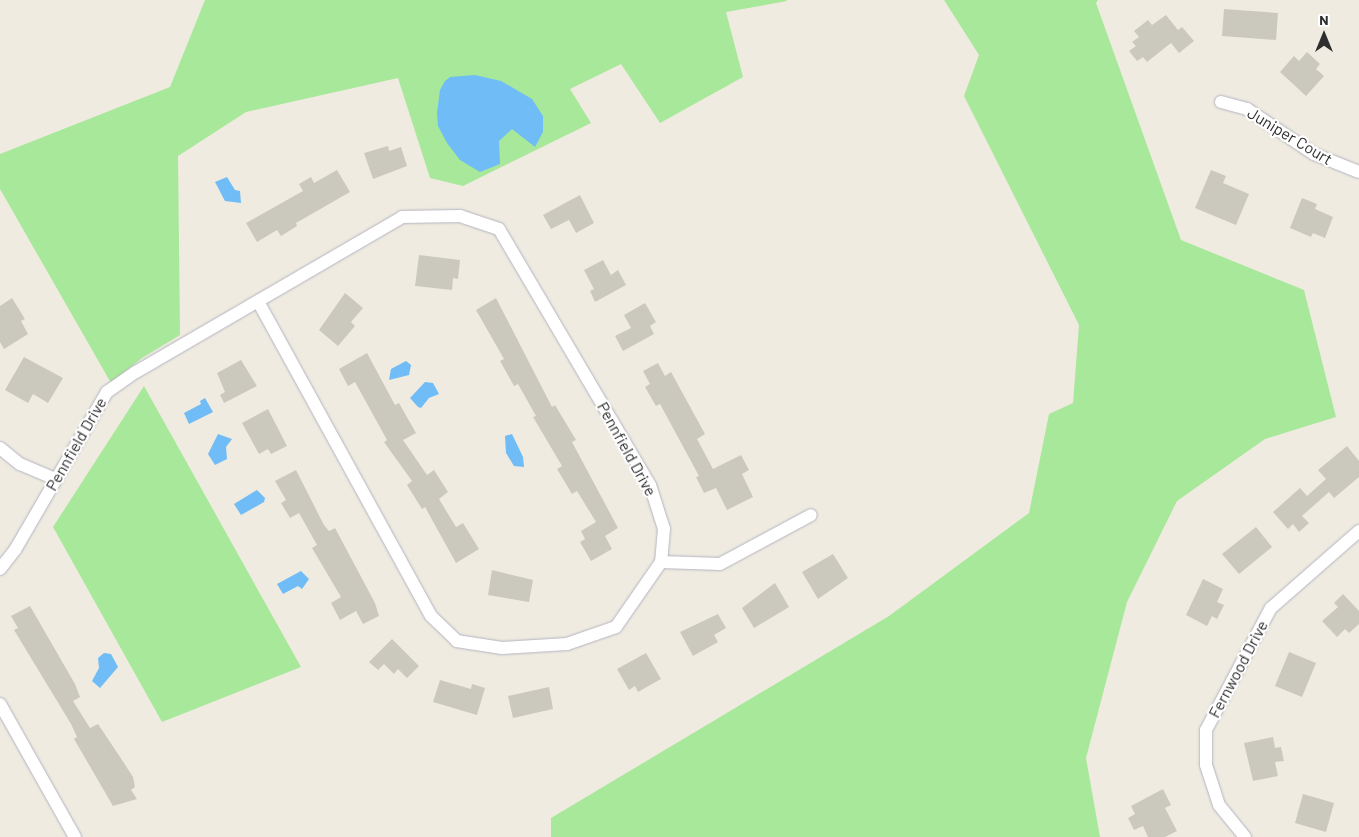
<!DOCTYPE html>
<html>
<head>
<meta charset="utf-8">
<style>
  body { margin:0 }
  #map { position:relative; width:1359px; height:837px; overflow:hidden; background:#efebe0; font-family:Barlow,sans-serif }
  div>[style] { position:absolute }
  [style*='--x'] { left:calc(var(--x)*1px); top:calc(var(--y)*1px); width:calc(var(--w)*1px); rotate:calc(var(--a)*1deg) }
  .green>* { inset:0; background:#a8e89a }
  .water>* { inset:0; background:#6fbcf6 }
  .building>* { inset:0; background:#cbc9be }
  .roads { filter:drop-shadow(0 0 1px #b4b4c1) drop-shadow(0 0 1px #b4b4c1) }
  .street>* { height:12px; margin:-6px; padding:0 6px; transform-origin:6px; border-radius:6px; background:#fff }
  span { translate:-50% -50%; white-space:nowrap; text-align:center; line-height:1.15; -webkit-text-stroke:4.5px #fff; paint-order:stroke }
  .street-label { font-size:16px; color:#2e2e2e }
  .north { position:absolute; left:1299px; top:10px; width:50px; height:50px; -webkit-text-stroke:4px #fff; paint-order:stroke; rotate:0deg; font-size:14px; font-weight:700; line-height:20px; text-align:center; color:#2e2e2e }
  .north::after { content:''; display:block; margin:auto; width:18px; height:22px; background:#2e2e2e; clip-path:polygon(50% 0,100% 100%,50% 72%,0 100%) }
</style>
</head>
<body>
<div id="map">
  <div class="green">
    <div style="clip-path:polygon(205px 0,786px 0,787px 1px,726px 12px,743px 77px,660px 123px,621px 64px,570px 89px,591px 123px,463px 186px,430px 178px,398px 78px,246px 112px,178px 156px,180px 335px,142px 358px,111px 383px,0 189px,0 154px,170px 87px)"></div>
    <div style="clip-path:polygon(944px 0,1098px 0,1096px 3px,1181px 240px,1304px 290px,1336px 417px,1265px 439px,1177px 501px,1127px 602px,1086px 758px,1100px 837px,551px 837px,551px 818px,889px 616px,1029px 513px,1049px 414px,1073px 403px,1079px 325px,964px 96px,979px 55px)"></div>
    <div style="clip-path:polygon(144px 386px,301px 667px,162px 722px,53px 527px)"></div>
  </div>
  <div class="water">
    <div style="clip-path:polygon(475px 75px,501px 81px,532px 99px,543px 116px,543px 132px,535px 147px,512px 129px,499px 141px,500px 164px,480px 172px,460px 160px,447px 143px,438px 126px,437px 113px,440px 90px,445px 81px,450px 77px)"></div>
    <div style="clip-path:polygon(227px 177px,235px 190px,240px 191px,241px 203px,225px 201px,215px 182px)"></div>
    <div style="clip-path:polygon(406px 361px,411px 365px,409px 375px,389px 380px,391px 369px)"></div>
    <div style="clip-path:polygon(425px 382px,433px 383px,439px 394px,429px 398px,421px 408px,418px 407px,410px 398px)"></div>
    <div style="clip-path:polygon(205px 398px,213px 412px,189px 424px,184px 413px,201px 404px,200px 401px)"></div>
    <div style="clip-path:polygon(218px 434px,232px 439px,226px 447px,227px 459px,215px 465px,208px 454px)"></div>
    <div style="clip-path:polygon(512px 434px,523px 457px,524px 467px,514px 466px,506px 453px,505px 436px)"></div>
    <div style="clip-path:polygon(257px 490px,265px 498px,264px 502px,241px 515px,234px 504px)"></div>
    <div style="clip-path:polygon(301px 571px,309px 579px,302px 589px,298px 586px,283px 594px,277px 584px)"></div>
    <div style="clip-path:polygon(104px 653px,111px 654px,118px 667px,100px 688px,92px 681px,99px 668px,98px 658px)"></div>
  </div>
  <div class="building">
    <div style="clip-path:polygon(1224px 9px,1278px 13px,1276px 40px,1222px 36px)"></div>
    <div style="clip-path:polygon(1166px 15px,1178px 30px,1182px 27px,1194px 41px,1179px 53px,1171px 43px,1147px 62px,1143px 57px,1137px 61px,1129px 51px,1136px 46px,1132px 42px,1139px 37px,1134px 31px,1148px 20px,1152px 25px)"></div>
    <div style="clip-path:polygon(1307px 52px,1320px 64px,1316px 69px,1324px 76px,1306px 96px,1280px 72px,1294px 56px,1299px 61px)"></div>
    <div style="clip-path:polygon(388px 146px,389px 151px,401px 147px,407px 166px,373px 179px,364px 153px)"></div>
    <div style="clip-path:polygon(337px 170px,350px 192px,296px 223px,297px 226px,281px 236px,277px 230px,257px 242px,246px 223px,303px 191px,299px 184px,311px 177px,314px 183px)"></div>
    <div style="clip-path:polygon(1211px 170px,1226px 176px,1223px 183px,1249px 194px,1236px 225px,1195px 208px)"></div>
    <div style="clip-path:polygon(580px 195px,594px 223px,576px 233px,569px 220px,551px 229px,543px 215px)"></div>
    <div style="clip-path:polygon(1302px 198px,1317px 204px,1315px 209px,1333px 217px,1325px 238px,1313px 233px,1311px 237px,1290px 228px)"></div>
    <div style="clip-path:polygon(419px 255px,460px 260px,458px 279px,453px 278px,452px 290px,415px 286px)"></div>
    <div style="clip-path:polygon(603px 260px,611px 275px,618px 270px,626px 285px,595px 302px,590px 291px,594px 289px,584px 270px)"></div>
    <div style="clip-path:polygon(345px 293px,363px 308px,351px 322px,355px 326px,338px 346px,319px 330px)"></div>
    <div style="clip-path:polygon(12px 298px,25px 319px,21px 321px,28px 334px,4px 349px,0 342px,0 306px)"></div>
    <div style="clip-path:polygon(496px 298px,552px 407px,555px 405px,576px 440px,572px 442px,618px 528px,605px 536px,612px 549px,591px 561px,580px 542px,585px 539px,581px 531px,596px 522px,577px 491px,572px 494px,557px 469px,562px 466px,533px 417px,536px 416px,518px 384px,514px 386px,500px 361px,504px 359px,476px 310px)"></div>
    <div style="clip-path:polygon(645px 303px,656px 322px,650px 326px,654px 334px,623px 351px,615px 336px,631px 328px,624px 315px)"></div>
    <div style="clip-path:polygon(367px 353px,395px 405px,399px 403px,416px 433px,403px 440px,427px 475px,434px 470px,448px 492px,439px 499px,456px 527px,463px 523px,479px 549px,456px 563px,425px 507px,422px 509px,407px 485px,412px 481px,384px 442px,387px 440px,355px 382px,348px 386px,339px 369px)"></div>
    <div style="clip-path:polygon(24px 357px,63px 378px,48px 403px,33px 394px,28px 403px,5px 390px)"></div>
    <div style="clip-path:polygon(241px 360px,257px 386px,224px 403px,220px 395px,225px 392px,217px 373px)"></div>
    <div style="clip-path:polygon(658px 363px,665px 376px,671px 372px,705px 434px,697px 439px,713px 469px,741px 455px,749px 470px,742px 474px,753px 497px,727px 510px,716px 488px,704px 493px,696px 477px,699px 476px,660px 404px,656px 406px,645px 387px,650px 384px,643px 371px)"></div>
    <div style="clip-path:polygon(268px 409px,287px 446px,271px 454px,268px 449px,259px 454px,242px 423px)"></div>
    <div style="clip-path:polygon(1347px 446px,1359px 461px,1359px 477px,1334px 498px,1329px 492px,1302px 516px,1309px 523px,1299px 532px,1293px 524px,1288px 529px,1273px 512px,1300px 488px,1307px 496px,1326px 479px,1318px 470px)"></div>
    <div style="clip-path:polygon(296px 470px,324px 525px,329px 531px,335px 528px,375px 603px,379px 616px,363px 624px,356px 611px,340px 620px,331px 603px,341px 597px,312px 548px,317px 545px,299px 513px,290px 518px,281px 503px,286px 500px,275px 481px)"></div>
    <div style="clip-path:polygon(1256px 527px,1272px 547px,1239px 574px,1222px 554px)"></div>
    <div style="clip-path:polygon(833px 554px,848px 578px,818px 599px,802px 572px)"></div>
    <div style="clip-path:polygon(492px 570px,533px 580px,529px 602px,488px 595px)"></div>
    <div style="clip-path:polygon(1203px 579px,1223px 589px,1217px 602px,1224px 605px,1217px 619px,1212px 616px,1207px 626px,1186px 615px)"></div>
    <div style="clip-path:polygon(775px 583px,789px 607px,754px 628px,742px 608px)"></div>
    <div style="clip-path:polygon(1343px 594px,1359px 611px,1359px 624px,1349px 633px,1345px 629px,1337px 637px,1322px 621px,1338px 607px,1334px 603px)"></div>
    <div style="clip-path:polygon(30px 606px,75px 684px,80px 697px,73px 701px,90px 728px,98px 724px,124px 763px,133px 777px,135px 787px,131px 790px,137px 799px,113px 806px,74px 739px,77px 737px,71px 724px,14px 630px,18px 628px,11px 616px)"></div>
    <div style="clip-path:polygon(718px 614px,726px 628px,714px 635px,718px 642px,693px 656px,680px 632px)"></div>
    <div style="clip-path:polygon(392px 639px,419px 666px,407px 678px,398px 669px,394px 674px,384px 664px,378px 670px,369px 662px)"></div>
    <div style="clip-path:polygon(1289px 652px,1316px 663px,1302px 697px,1275px 686px)"></div>
    <div style="clip-path:polygon(646px 653px,661px 679px,638px 692px,635px 686px,629px 690px,617px 669px)"></div>
    <div style="clip-path:polygon(440px 680px,471px 689px,472px 684px,485px 688px,477px 715px,433px 702px)"></div>
    <div style="clip-path:polygon(549px 687px,553px 709px,513px 718px,508px 696px)"></div>
    <div style="clip-path:polygon(1273px 737px,1275px 748px,1281px 747px,1284px 761px,1275px 762px,1278px 776px,1253px 781px,1244px 743px)"></div>
    <div style="clip-path:polygon(1163px 789px,1171px 805px,1165px 808px,1177px 831px,1165px 837px,1148px 837px,1143px 826px,1134px 830px,1128px 818px,1135px 814px,1131px 806px)"></div>
    <div style="clip-path:polygon(1303px 794px,1334px 803px,1326px 832px,1295px 823px)"></div>
  </div>
  <div class="roads">
    <div class="street">
      <div style="--x:1221;--y:102;--w:27;--a:15"></div>
      <div style="--x:1247;--y:109;--w:81;--a:33.9"></div>
      <div style="--x:1314;--y:154;--w:48;--a:21.8"></div>
      <div style="--x:0;--y:448;--w:26;--a:39"></div>
      <div style="--x:20;--y:464;--w:39;--a:23"></div>
      <div style="--x:661;--y:562;--w:59;--a:1.9"></div>
      <div style="--x:720;--y:564;--w:103;--a:-28.3"></div>
      <div style="--x:0;--y:569;--w:24;--a:-52"></div>
      <div style="--x:15;--y:550;--w:183;--a:-59.8"></div>
      <div style="--x:107;--y:392;--w:35;--a:-35"></div>
      <div style="--x:136;--y:372;--w:308;--a:-30.2"></div>
      <div style="--x:402;--y:217;--w:58;--a:-1"></div>
      <div style="--x:460;--y:216;--w:41;--a:18.4"></div>
      <div style="--x:499;--y:229;--w:297;--a:59.5"></div>
      <div style="--x:650;--y:485;--w:46;--a:72.3"></div>
      <div style="--x:664;--y:529;--w:33;--a:95"></div>
      <div style="--x:661;--y:562;--w:79;--a:124.7"></div>
      <div style="--x:616;--y:627;--w:52;--a:160.9"></div>
      <div style="--x:567;--y:644;--w:65;--a:176.5"></div>
      <div style="--x:502;--y:648;--w:46;--a:-171.2"></div>
      <div style="--x:457;--y:641;--w:36;--a:-136"></div>
      <div style="--x:431;--y:616;--w:359;--a:-118.8"></div>
      <div style="--x:0;--y:704;--w:153;--a:60.6"></div>
      <div style="--x:1245;--y:837;--w:41;--a:-129.1"></div>
      <div style="--x:1219;--y:805;--w:42;--a:-108"></div>
      <div style="--x:1206;--y:765;--w:35;--a:-90"></div>
      <div style="--x:1206;--y:730;--w:138;--a:-62"></div>
      <div style="--x:1271;--y:608;--w:117;--a:-41.2"></div>
    </div>
  </div>
  <div class="street-label">
    <span style="left:1290px;top:136px;rotate:31deg">Juniper Court</span>
    <span style="left:76px;top:444px;rotate:-60deg">Pennfield Drive</span>
    <span style="left:627px;top:449px;rotate:61deg">Pennfield Drive</span>
    <span style="left:1238px;top:669px;rotate:-62deg">Fernwood Drive</span>
  </div>
  <div class="north">N</div>
</div>
</body>
</html>
